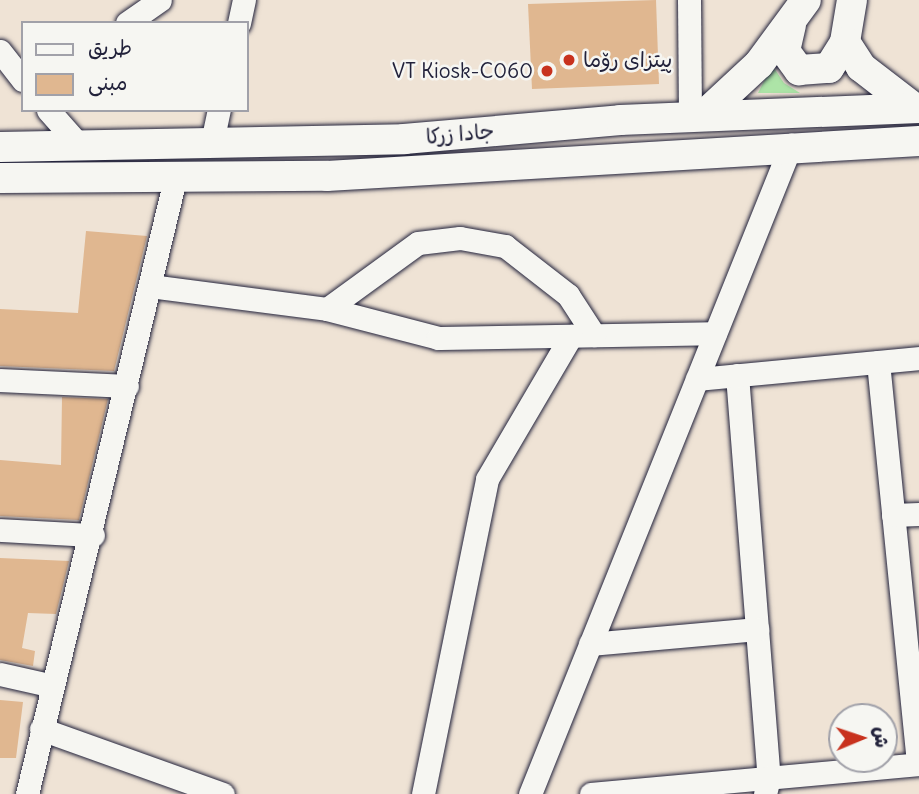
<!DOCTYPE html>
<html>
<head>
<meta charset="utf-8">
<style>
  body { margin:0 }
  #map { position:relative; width:919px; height:794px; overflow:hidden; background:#efe3d5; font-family:Delius,"Playpen Sans Arabic",sans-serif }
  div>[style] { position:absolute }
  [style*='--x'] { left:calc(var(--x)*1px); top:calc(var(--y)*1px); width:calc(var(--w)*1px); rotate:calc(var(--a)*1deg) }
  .green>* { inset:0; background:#ade4a7 }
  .building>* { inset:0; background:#e0b790 }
  .roads { filter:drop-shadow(0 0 2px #22223b) drop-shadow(0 0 2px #22223b) }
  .minor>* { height:23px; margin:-11.5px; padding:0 11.5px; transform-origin:11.5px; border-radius:11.5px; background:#f6f6f2 }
  .major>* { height:30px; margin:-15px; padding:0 15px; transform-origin:15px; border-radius:15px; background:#f6f6f2 }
  .dots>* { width:19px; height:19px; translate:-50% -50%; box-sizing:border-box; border:4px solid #f6f6f2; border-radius:50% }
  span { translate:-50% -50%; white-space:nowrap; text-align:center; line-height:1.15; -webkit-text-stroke:5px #f6f6f2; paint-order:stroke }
  .poi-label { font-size:21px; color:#22223b }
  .left { translate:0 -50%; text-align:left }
  .right { translate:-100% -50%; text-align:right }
  .street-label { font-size:21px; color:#22223b }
  .legend { position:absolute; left:21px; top:21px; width:228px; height:91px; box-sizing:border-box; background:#f6f6f2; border:2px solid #a1a1a9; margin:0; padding:9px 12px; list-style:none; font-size:21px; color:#22223b }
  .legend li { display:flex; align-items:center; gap:14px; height:35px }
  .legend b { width:35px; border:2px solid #a1a1a9 }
  .north { position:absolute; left:828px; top:703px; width:70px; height:70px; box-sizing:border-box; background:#f6f6f2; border:2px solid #a1a1a9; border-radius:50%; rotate:88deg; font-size:19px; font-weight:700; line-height:28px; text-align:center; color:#22223b }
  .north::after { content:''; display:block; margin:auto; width:24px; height:32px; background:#c8321e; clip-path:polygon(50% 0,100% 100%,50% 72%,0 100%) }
</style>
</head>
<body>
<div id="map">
  <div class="green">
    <div style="clip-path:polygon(772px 65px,784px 83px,800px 93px,758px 93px)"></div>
  </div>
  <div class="building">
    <div style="clip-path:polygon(656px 0,659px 84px,532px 89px,528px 4px)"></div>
    <div style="clip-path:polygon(86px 231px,147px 236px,114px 371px,0 366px,0 309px,78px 313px)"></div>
    <div style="clip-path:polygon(62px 397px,108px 399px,79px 520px,0 516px,0 460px,61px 465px)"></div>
    <div style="clip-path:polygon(0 558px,69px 561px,56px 614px,28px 613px,22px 648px,35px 651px,33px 666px,0 660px)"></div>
    <div style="clip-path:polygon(0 700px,23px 702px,16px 758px,0 758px)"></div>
  </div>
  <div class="roads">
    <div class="minor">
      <div style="--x:689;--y:0;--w:117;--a:89.5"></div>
      <div style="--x:127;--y:23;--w:40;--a:-34.9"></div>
      <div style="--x:239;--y:23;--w:24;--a:-78"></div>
      <div style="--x:0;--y:51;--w:37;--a:52"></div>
      <div style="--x:48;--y:110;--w:48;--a:48.4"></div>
      <div style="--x:212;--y:142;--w:33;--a:-78"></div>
      <div style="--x:150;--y:286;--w:178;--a:7.4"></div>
      <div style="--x:327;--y:309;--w:115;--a:14.6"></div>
      <div style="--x:438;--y:338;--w:277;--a:-1"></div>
      <div style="--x:327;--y:309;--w:112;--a:-36"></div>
      <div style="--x:418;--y:243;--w:42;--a:-6.8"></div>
      <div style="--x:460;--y:238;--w:46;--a:10.1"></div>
      <div style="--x:505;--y:246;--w:80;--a:37.9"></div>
      <div style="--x:568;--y:295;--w:48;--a:57"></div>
      <div style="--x:878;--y:362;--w:404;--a:84.3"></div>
      <div style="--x:737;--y:375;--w:404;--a:85.5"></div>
      <div style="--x:769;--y:778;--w:16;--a:104"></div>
      <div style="--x:697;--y:379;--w:223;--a:-5.4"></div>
      <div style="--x:0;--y:380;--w:127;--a:2.7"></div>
      <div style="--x:893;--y:515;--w:26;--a:-2"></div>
      <div style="--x:0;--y:530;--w:93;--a:3.1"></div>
      <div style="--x:590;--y:644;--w:168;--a:-5.1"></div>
      <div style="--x:0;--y:674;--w:50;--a:12.7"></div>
      <div style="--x:41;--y:729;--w:193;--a:19.7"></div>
      <div style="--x:27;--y:794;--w:637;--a:-76.47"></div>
      <div style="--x:423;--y:794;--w:321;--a:-78.5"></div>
      <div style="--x:487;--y:479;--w:166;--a:-59.6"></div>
      <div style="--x:530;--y:794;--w:700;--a:-68.09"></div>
      <div style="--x:591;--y:794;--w:329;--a:-5.2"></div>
    </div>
    <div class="major">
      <div style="--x:852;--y:0;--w:43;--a:99.5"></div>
      <div style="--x:845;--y:42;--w:30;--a:57"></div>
      <div style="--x:861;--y:67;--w:67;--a:37.7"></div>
      <div style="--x:791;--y:25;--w:27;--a:103"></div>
      <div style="--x:785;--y:51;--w:24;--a:54"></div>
      <div style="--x:799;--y:70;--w:30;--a:-4"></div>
      <div style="--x:829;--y:68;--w:31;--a:-58"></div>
      <div style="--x:703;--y:116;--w:76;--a:-42.9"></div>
      <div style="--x:759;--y:64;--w:79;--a:-53.7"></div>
      <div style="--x:0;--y:147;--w:404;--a:-1.1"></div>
      <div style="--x:404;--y:139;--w:217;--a:-5"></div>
      <div style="--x:620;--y:120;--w:299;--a:-2.3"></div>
      <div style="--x:0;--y:178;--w:327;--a:-0.4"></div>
      <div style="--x:327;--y:176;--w:593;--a:-3.38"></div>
    </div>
  </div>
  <div class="dots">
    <div style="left:569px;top:60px;background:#c8321e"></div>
    <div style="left:547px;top:71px;background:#c8321e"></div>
  </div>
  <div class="poi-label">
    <span class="left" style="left:583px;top:60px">پیتزای رۆما</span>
    <span class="right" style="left:533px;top:71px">VT Kiosk-C060</span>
  </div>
  <div class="street-label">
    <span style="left:460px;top:134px;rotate:-5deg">جادا زرکا</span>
  </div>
  <ul class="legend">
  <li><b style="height:9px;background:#f6f6f2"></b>طريق</li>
  <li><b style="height:19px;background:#e0b790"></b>مبنى</li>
  </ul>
  <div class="north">ش</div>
</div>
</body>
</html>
